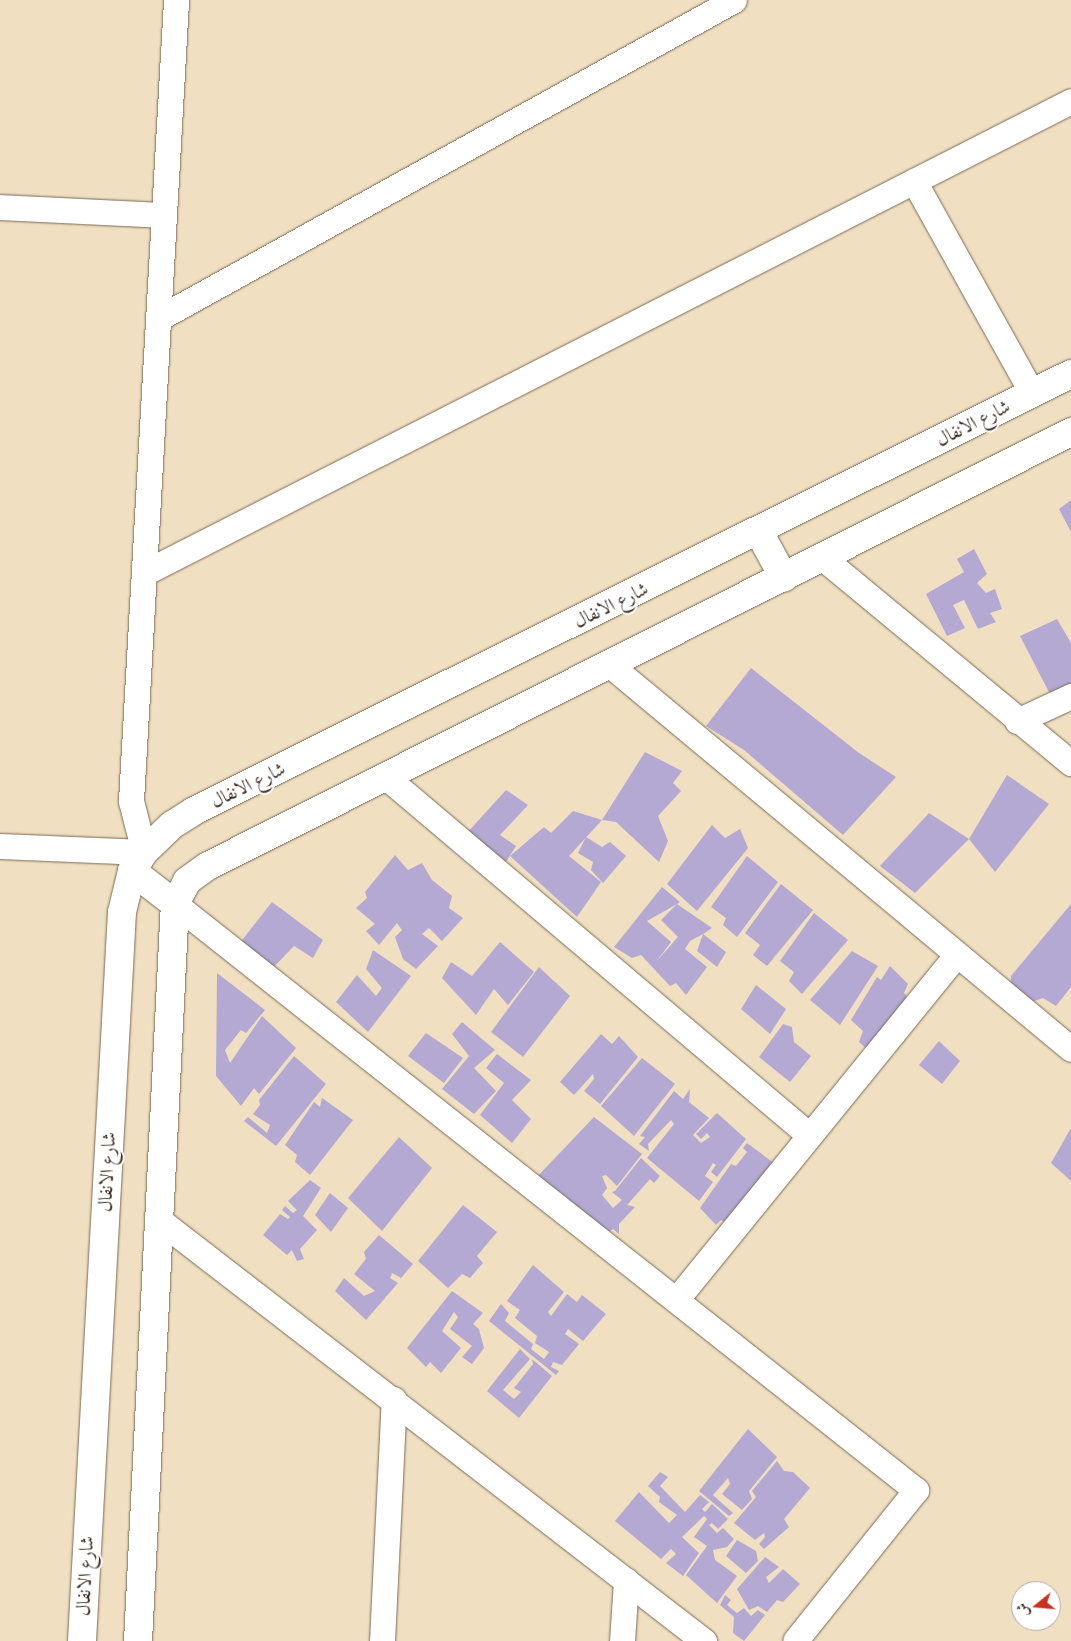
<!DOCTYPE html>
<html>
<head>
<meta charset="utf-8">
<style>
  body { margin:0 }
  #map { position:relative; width:1071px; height:1641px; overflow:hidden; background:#f0e0c1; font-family:"Gentium Book Plus",Amiri,serif }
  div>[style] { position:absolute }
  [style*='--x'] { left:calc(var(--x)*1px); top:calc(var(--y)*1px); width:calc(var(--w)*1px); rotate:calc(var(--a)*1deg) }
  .building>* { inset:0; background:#b3a9d3 }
  .roads { filter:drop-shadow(0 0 1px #7a6a57) drop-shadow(0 0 1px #7a6a57) }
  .street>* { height:25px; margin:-12.5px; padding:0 12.5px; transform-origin:12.5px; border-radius:12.5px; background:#fff }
  .secondary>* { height:28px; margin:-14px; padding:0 14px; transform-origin:14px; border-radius:14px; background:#fff }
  span { translate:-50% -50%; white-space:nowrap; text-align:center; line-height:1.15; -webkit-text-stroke:4px #fff; paint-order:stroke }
  .street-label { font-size:19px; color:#3b2a1e }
  .north { position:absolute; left:1011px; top:1581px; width:50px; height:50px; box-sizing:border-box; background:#fff; border:1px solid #b1aaa5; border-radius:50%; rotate:253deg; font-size:14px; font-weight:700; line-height:20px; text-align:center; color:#3b2a1e }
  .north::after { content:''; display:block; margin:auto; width:18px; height:22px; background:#c8321e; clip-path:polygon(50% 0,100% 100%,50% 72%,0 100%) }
</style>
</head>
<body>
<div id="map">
  <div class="building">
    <div style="clip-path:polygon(1071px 500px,1071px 532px,1059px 509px)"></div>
    <div style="clip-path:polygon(974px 549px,987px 574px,977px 583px,986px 593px,995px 589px,1002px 609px,990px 613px,996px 622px,978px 629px,964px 600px,953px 605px,965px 628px,947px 636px,926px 594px,964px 572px,957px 559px)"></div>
    <div style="clip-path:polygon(1057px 619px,1071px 643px,1071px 692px,1052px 698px,1020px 636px)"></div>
    <div style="clip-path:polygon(751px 668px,859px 753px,896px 777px,843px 835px,744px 750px,706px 726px)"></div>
    <div style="clip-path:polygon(645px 752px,682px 771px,673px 783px,681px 791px,658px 816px,668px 841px,659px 862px,616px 822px,602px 820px,569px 856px,601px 882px,577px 917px,510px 856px,544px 827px,551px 833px,573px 811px,602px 820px)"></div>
    <div style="clip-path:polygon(1007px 775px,1049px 804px,995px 872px,969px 839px)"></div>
    <div style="clip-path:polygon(506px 790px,528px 805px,500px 835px,516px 846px,504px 865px,467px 833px)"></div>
    <div style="clip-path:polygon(929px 813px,969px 839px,915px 893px,880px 866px)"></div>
    <div style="clip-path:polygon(712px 825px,725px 838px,740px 829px,748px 848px,697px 911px,667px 884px)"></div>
    <div style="clip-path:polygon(586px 837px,602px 847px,610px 842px,626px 856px,603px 883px,591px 870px,593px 862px,578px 853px)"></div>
    <div style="clip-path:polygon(395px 855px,408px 870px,422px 863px,432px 880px,452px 896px,449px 908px,463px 918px,442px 941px,429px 928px,422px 934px,438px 946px,416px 969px,403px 959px,395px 937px,402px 930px,397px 923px,379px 945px,366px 931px,375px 924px,356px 908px,367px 898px,365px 892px)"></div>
    <div style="clip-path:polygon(747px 856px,778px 882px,737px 937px,723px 925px,726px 918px,711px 907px)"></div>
    <div style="clip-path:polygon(781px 884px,813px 910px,767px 966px,753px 955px,760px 945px,745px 933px)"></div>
    <div style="clip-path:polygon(evenodd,662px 887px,680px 902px,677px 904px,712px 928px,703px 934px,726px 952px,717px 967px,697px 951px,703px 934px,690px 941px,685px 949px,707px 967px,686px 995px,676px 983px,670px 986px,641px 955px,632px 958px,614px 947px,662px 887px,677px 904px,661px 920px,678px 937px,656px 962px,671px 942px,647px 921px,677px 904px)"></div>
    <div style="clip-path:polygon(272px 902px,323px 940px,313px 958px,294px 946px,270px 971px,239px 944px)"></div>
    <div style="clip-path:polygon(1071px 904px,1071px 987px,1056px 1006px,1043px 998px,1023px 1005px,1010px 993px,1011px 976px)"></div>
    <div style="clip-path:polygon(814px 913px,848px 940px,802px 994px,789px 981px,794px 972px,780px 961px)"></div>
    <div style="clip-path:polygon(500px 942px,534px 972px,508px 1005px,494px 989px,476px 1015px,442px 978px,451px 962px,472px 976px)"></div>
    <div style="clip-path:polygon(373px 950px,411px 976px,368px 1032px,336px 1002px,357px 975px,376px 996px,382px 988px,366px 969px)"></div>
    <div style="clip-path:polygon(852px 951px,878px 966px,840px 1025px,810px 1000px)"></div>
    <div style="clip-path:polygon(890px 966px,908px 984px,904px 993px,913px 1003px,869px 1051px,859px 1042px,863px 1031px,851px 1020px,877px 977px,881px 980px)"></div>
    <div style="clip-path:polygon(539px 967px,570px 996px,523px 1057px,491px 1032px)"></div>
    <div style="clip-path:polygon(217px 973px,265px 1010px,246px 1033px,241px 1030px,225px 1050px,230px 1063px,262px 1016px,296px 1048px,259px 1094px,254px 1088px,241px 1106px,216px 1076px)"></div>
    <div style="clip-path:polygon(756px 985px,786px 1009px,770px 1034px,741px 1009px)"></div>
    <div style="clip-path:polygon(462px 1022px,495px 1050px,474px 1068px,496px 1091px,474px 1114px,442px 1089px,469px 1056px,452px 1034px)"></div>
    <div style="clip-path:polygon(783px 1024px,792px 1027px,794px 1042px,811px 1056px,790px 1082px,759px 1057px)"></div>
    <div style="clip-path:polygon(426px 1033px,463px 1058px,444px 1083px,408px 1056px)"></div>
    <div style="clip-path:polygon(601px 1034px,612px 1044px,619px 1036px,638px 1057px,600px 1104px,584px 1091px,594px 1079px,593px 1074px,574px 1095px,560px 1082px)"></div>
    <div style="clip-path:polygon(939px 1041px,960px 1061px,942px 1084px,919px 1065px)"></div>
    <div style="clip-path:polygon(497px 1054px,531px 1080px,512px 1100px,531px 1119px,512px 1143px,480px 1115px,504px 1083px,486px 1068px)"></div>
    <div style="clip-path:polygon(294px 1056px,326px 1084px,276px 1146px,244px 1121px,248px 1117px,267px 1133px,270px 1125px,253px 1114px,260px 1105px,259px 1100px)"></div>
    <div style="clip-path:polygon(642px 1058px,675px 1084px,634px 1136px,601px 1106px)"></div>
    <div style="clip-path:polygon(690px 1089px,689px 1102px,709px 1118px,693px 1135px,701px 1143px,710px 1137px,707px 1133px,701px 1139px,696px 1134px,717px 1113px,746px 1139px,717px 1177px,711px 1172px,716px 1165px,713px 1163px,705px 1176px,713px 1182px,699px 1201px,647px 1158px,674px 1124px,671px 1120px,648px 1144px,649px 1151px,639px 1144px,645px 1137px,640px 1136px,674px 1091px,683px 1099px)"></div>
    <div style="clip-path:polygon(322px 1098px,353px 1120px,310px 1175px,295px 1162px,297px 1155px,285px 1145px,314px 1102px,320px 1107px)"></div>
    <div style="clip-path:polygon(594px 1117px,642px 1154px,617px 1186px,606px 1175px,602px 1176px,607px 1188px,602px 1195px,613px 1208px,622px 1200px,612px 1192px,615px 1191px,641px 1158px,660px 1176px,654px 1183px,650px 1179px,627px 1205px,635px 1207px,619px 1224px,619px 1234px,613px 1229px,600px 1239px,535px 1179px)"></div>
    <div style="clip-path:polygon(1071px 1128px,1071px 1181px,1051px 1163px)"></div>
    <div style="clip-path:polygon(399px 1137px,432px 1168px,382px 1231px,348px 1198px)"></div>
    <div style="clip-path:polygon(747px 1143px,778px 1166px,733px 1229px,721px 1220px,716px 1225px,700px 1208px,731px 1164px,736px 1166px,747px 1152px,743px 1148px)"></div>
    <div style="clip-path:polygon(310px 1180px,321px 1188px,303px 1216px,317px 1230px,300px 1249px,304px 1259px,297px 1261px,292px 1250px,287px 1255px,263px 1235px,280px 1214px,288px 1219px,290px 1217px,282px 1210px,285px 1206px,293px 1213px,297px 1210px,288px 1201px)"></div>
    <div style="clip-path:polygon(330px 1193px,348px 1208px,331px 1232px,315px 1215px)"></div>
    <div style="clip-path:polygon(463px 1205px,497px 1232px,477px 1256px,483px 1263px,470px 1278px,462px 1274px,448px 1288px,418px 1261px)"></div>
    <div style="clip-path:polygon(379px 1235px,413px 1264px,401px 1278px,392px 1273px,390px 1278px,398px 1283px,366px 1320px,335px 1291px,344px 1278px,364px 1296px,375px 1291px,354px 1274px,366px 1259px,364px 1252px)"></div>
    <div style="clip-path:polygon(533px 1265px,564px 1292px,548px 1312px,551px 1316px,567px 1294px,577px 1302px,582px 1295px,606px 1314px,583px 1341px,568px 1329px,565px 1334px,579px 1344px,562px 1365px,553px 1362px,551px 1367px,559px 1371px,556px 1375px,489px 1321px,501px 1304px,509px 1313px,505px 1321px,533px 1344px,531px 1349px,544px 1359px,549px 1352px,535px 1343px,537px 1336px,515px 1318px,520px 1310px,507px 1301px)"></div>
    <div style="clip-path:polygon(452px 1291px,483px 1313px,473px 1324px,479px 1329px,484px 1348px,472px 1364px,462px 1357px,472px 1346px,450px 1329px,458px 1317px,454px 1312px,442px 1331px,461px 1348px,441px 1373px,430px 1362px,426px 1367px,407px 1348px)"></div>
    <div style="clip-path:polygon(520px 1349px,530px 1359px,503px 1390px,514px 1399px,521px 1392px,514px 1388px,533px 1364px,532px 1359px,552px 1376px,519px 1418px,487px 1391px)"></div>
    <div style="clip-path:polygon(748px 1429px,777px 1457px,749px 1491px,752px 1499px,742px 1510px,722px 1494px,730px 1484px,728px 1478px,713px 1495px,733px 1513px,729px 1516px,699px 1491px)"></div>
    <div style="clip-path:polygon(777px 1461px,784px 1471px,793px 1472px,810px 1488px,784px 1519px,789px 1527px,764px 1549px,759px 1544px,765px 1537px,764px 1533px,755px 1540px,734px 1523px,756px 1497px,752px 1491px)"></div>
    <div style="clip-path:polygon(660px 1472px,668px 1477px,660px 1486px,685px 1512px,700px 1495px,709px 1502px,702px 1509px,705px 1512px,712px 1504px,728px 1519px,718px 1529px,712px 1523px,709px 1525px,717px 1533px,723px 1528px,734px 1539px,727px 1547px,713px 1550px,715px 1560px,737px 1576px,717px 1603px,686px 1575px,707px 1546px,694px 1537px,707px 1519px,704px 1516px,682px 1537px,699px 1553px,683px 1576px,666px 1563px,676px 1554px,671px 1549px,661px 1559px,615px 1521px,639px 1492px,669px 1523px,677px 1515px,659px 1502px,660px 1497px,648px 1486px)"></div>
    <div style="clip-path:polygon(737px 1540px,756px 1551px,758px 1561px,746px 1573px,726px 1556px)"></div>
    <div style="clip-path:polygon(765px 1557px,779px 1567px,766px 1577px,769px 1583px,783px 1569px,800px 1584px,783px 1602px,777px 1600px,767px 1612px,758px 1606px,749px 1610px,737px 1589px)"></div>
    <div style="clip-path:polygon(725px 1595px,731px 1600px,727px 1605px,737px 1613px,744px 1608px,751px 1616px,758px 1610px,765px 1615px,744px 1641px,733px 1633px,734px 1617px,720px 1605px)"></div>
  </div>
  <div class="roads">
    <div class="street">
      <div style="--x:914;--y:181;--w:243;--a:60.9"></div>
      <div style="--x:0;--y:207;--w:164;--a:2.8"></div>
      <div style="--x:159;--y:318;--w:657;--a:-28.94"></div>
      <div style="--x:823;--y:558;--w:322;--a:39.6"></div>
      <div style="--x:144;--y:573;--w:1040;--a:-26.98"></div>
      <div style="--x:610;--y:665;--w:600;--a:39.79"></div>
      <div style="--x:1017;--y:721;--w:60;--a:-24.8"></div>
      <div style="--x:386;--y:777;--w:554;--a:40.24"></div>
      <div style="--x:0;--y:846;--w:144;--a:2.4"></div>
      <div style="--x:144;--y:852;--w:53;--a:-104.3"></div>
      <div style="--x:131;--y:801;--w:802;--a:-86.78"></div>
      <div style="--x:175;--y:904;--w:945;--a:38.34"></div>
      <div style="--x:916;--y:1490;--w:193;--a:128.7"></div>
      <div style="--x:159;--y:1220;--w:689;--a:37.69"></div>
      <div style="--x:676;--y:1300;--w:444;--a:-50.9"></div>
      <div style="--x:382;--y:1641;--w:242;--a:-87.2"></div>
      <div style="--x:622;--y:1641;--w:61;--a:-86.2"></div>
    </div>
    <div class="secondary">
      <div style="--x:759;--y:532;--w:52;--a:61.5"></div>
      <div style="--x:132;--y:871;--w:54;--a:37.5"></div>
      <div style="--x:82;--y:1641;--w:730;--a:-86.86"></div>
      <div style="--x:122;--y:912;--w:42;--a:-76.3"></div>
      <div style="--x:132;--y:871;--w:22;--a:-58"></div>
      <div style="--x:144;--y:852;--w:39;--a:-44"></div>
      <div style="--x:172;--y:825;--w:26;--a:-32"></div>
      <div style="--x:194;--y:811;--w:980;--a:-26.49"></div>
      <div style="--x:138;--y:1641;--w:738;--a:-87.13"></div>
      <div style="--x:175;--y:904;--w:26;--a:-62"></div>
      <div style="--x:187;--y:881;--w:26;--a:-36"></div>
      <div style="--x:208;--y:866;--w:966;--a:-26.7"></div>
    </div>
  </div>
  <div class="street-label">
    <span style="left:973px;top:423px;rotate:-27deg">شارع الانفال</span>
    <span style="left:611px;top:605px;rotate:-26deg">شارع الانفال</span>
    <span style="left:248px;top:785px;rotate:-26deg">شارع الانفال</span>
    <span style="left:107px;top:1172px;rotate:-87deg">شارع الانفال</span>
    <span style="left:85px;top:1576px;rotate:-87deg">شارع الانفال</span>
  </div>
  <div class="north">ش</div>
</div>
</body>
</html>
